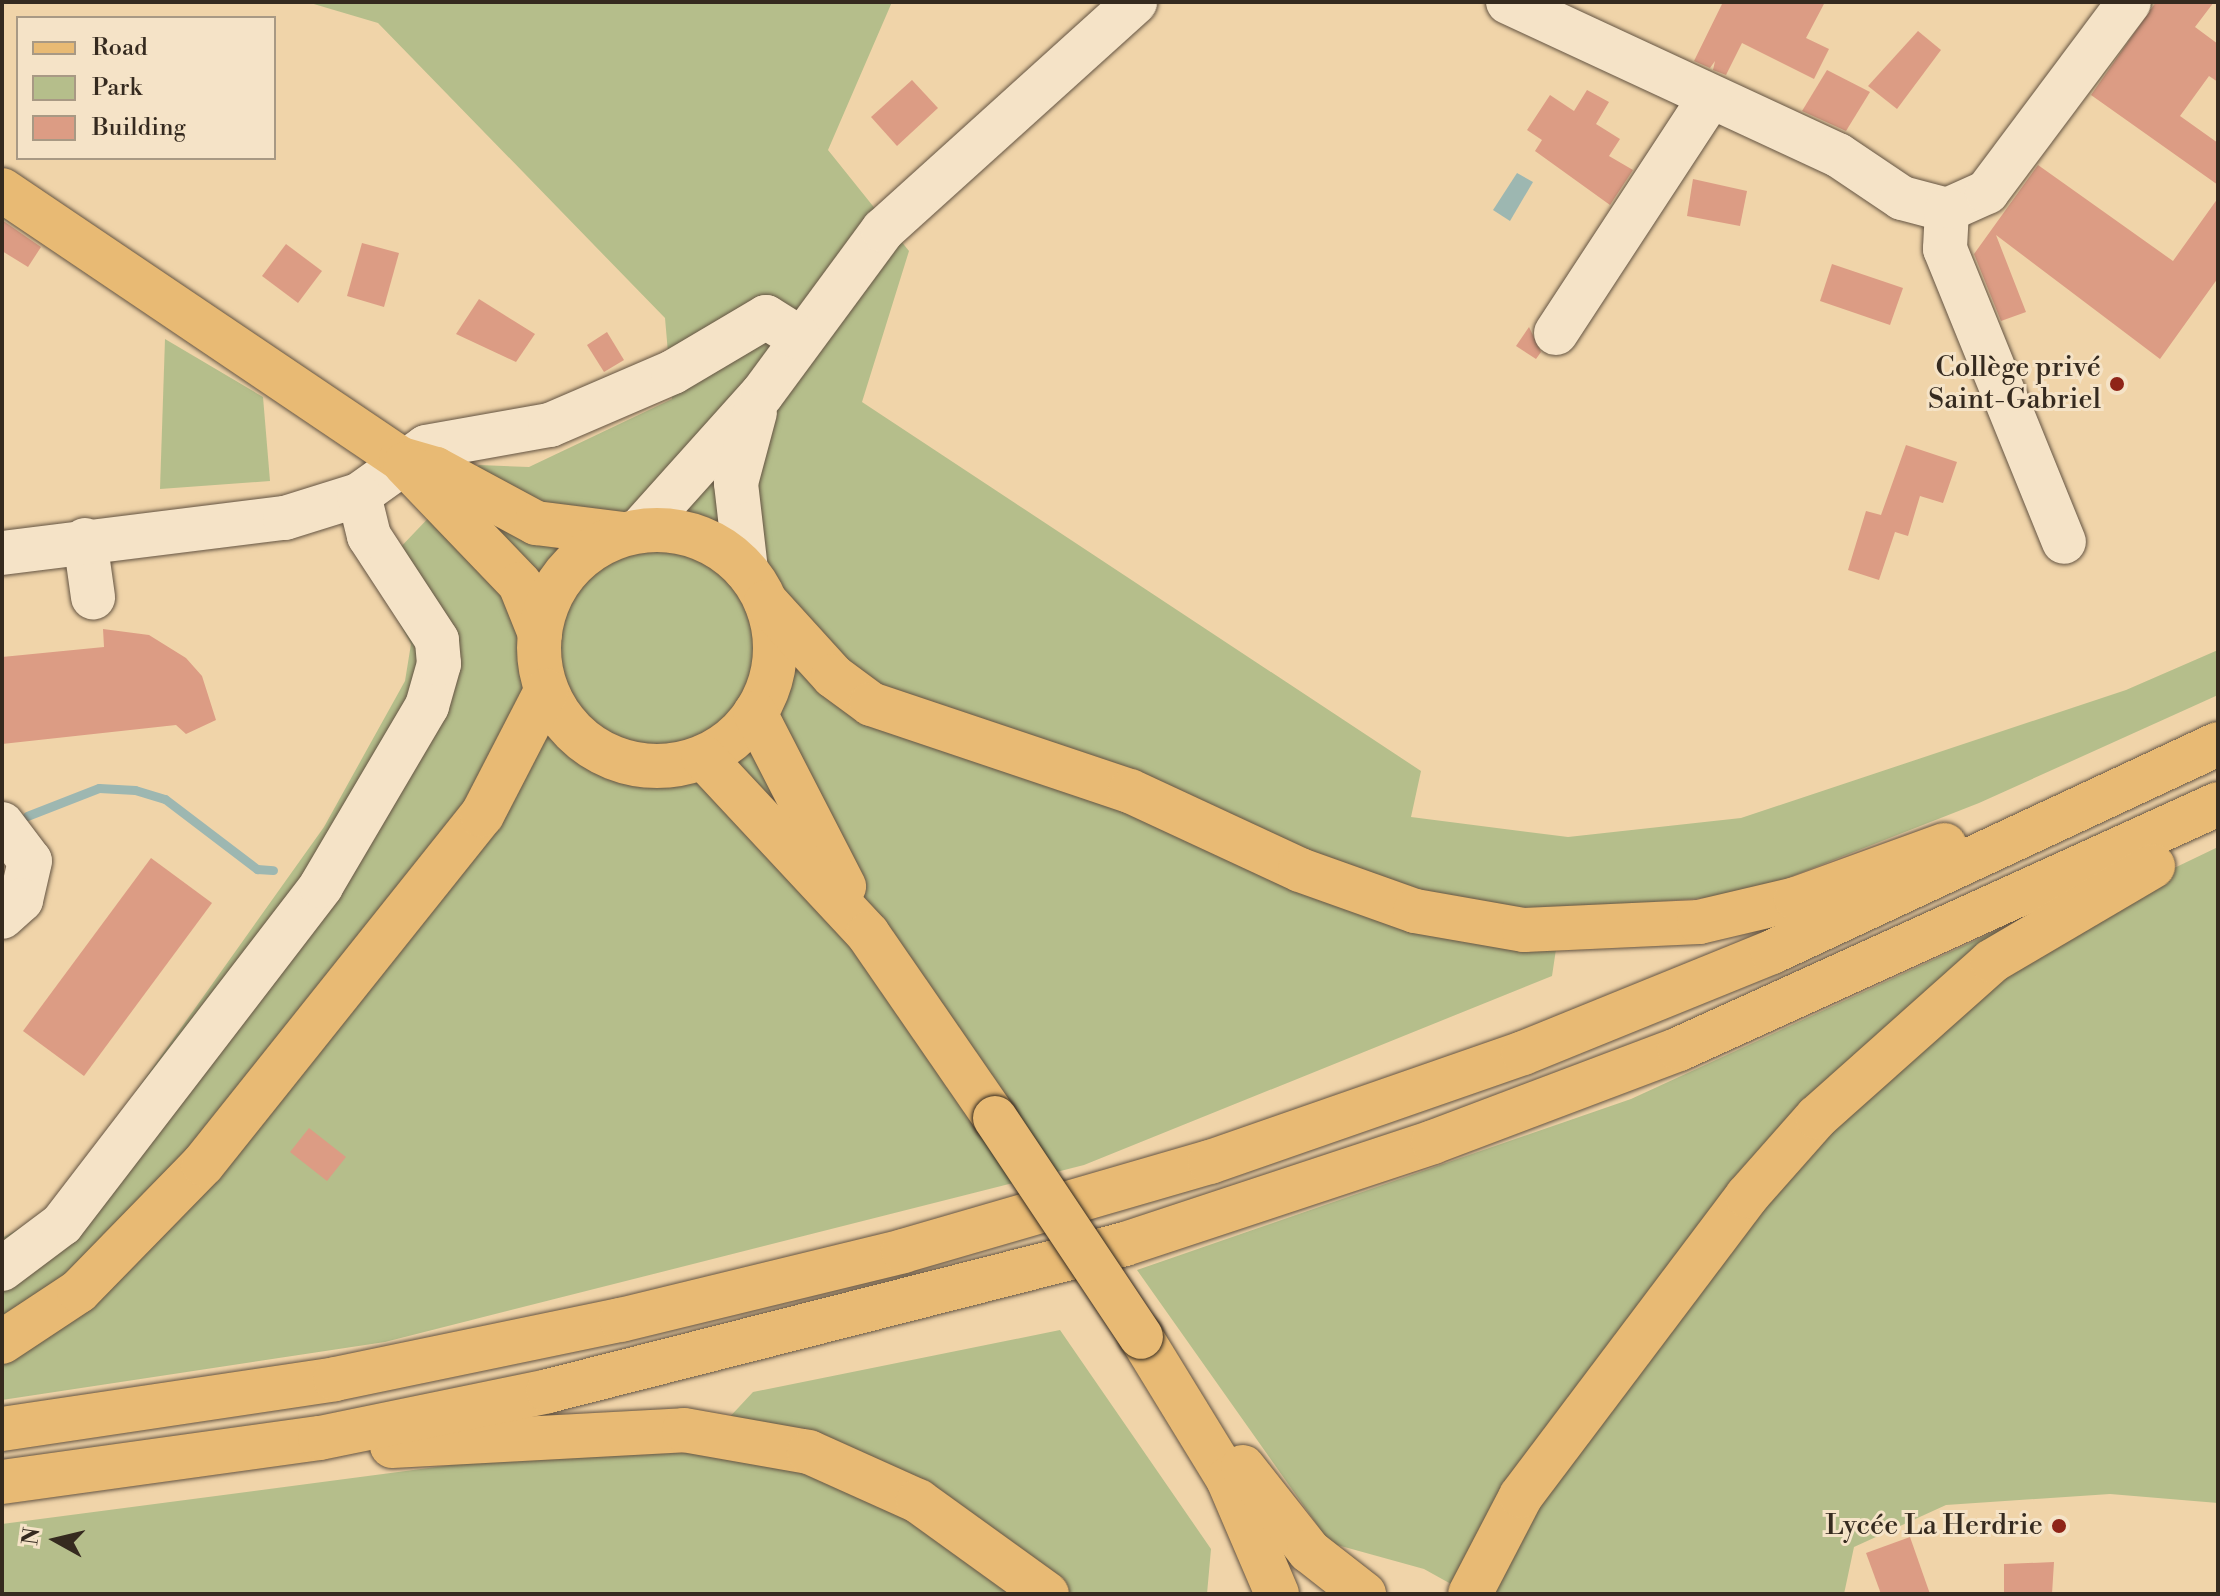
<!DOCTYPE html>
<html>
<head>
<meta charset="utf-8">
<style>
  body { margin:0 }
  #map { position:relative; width:2220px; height:1596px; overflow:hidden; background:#f0d4a9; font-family:"Libre Bodoni",serif }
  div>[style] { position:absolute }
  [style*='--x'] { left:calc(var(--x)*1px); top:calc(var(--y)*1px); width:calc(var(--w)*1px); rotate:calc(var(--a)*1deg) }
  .green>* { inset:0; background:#b5be8b }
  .water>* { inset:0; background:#9db7b1 }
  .stream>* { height:9px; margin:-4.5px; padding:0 4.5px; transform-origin:4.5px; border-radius:4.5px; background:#9db7b1 }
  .building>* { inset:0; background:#dc9c84 }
  .roads { filter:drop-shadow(0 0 2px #645442) drop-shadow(0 0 2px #645442) }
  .minor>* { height:44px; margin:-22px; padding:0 22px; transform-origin:22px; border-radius:22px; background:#f5e3c7 }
  .major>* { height:44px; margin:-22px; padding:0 22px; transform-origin:22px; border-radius:22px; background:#e8ba74 }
  .major>.ring { margin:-22px; padding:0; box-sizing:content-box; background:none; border:44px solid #e8ba74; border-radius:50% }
  .highway>* { height:44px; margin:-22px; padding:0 22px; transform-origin:22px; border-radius:22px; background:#e8ba74 }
  .bridges { filter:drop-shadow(0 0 2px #352a1f) drop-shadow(0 0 2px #352a1f) }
  .major-bridge>* { height:44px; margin:-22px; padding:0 22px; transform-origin:22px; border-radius:22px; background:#e8ba74 }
  .dots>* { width:22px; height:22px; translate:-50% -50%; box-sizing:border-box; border:4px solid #f5e3c7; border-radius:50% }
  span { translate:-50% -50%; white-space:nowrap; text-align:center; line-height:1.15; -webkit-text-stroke:6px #f5e3c7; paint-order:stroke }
  .poi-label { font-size:28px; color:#352a1f }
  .right { translate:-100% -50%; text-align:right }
  .frame { position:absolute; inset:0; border:4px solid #352a1f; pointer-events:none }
  .legend { position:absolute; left:16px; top:16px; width:260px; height:144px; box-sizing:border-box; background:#f5e3c7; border:2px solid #a89984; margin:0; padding:10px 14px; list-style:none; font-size:24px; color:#352a1f }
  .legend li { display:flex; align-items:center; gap:16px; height:40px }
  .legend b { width:40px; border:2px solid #a89984 }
  .north { position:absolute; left:16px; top:1500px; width:80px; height:80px; -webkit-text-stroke:6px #f5e3c7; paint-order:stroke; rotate:278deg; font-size:22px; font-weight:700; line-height:32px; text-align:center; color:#352a1f }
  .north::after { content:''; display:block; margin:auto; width:28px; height:36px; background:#352a1f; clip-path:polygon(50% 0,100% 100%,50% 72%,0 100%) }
</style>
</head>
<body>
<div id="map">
  <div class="green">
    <div style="clip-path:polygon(307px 2px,892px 2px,828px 150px,909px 251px,862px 402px,1421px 771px,1411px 817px,1568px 837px,1741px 818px,2126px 690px,2218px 650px,2218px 695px,1979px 803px,1744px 895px,1562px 909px,1552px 976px,1084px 1165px,385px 1342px,2px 1400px,2px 1238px,50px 1212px,324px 827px,405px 681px,411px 644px,373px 576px,479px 465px,529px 467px,672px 399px,665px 318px,378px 23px)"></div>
    <div style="clip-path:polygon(165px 339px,263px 397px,270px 481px,160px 489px)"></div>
    <div style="clip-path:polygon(2218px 847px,2218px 1503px,2110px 1494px,1946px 1505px,1854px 1547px,1844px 1594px,1469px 1594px,1424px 1569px,1330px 1543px,1137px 1270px,1631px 1099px,1998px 930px,2143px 883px)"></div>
    <div style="clip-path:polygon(1060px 1330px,1211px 1549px,1207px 1594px,2px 1594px,2px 1524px,474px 1462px,697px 1452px,753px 1392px)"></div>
  </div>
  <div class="water">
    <div style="clip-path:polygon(1517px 173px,1533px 182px,1510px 221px,1493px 210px)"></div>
  </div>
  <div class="stream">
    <div style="--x:27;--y:816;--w:77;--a:-21.3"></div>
    <div style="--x:99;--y:788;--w:36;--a:3"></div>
    <div style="--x:135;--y:790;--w:31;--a:17"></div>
    <div style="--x:165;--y:799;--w:116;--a:37.3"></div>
    <div style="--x:257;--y:869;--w:16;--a:4"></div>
  </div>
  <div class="building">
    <div style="clip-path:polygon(1723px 2px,1825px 2px,1806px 38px,1829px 49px,1814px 79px,1742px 43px,1726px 75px,1713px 70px,1715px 61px,1710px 68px,1694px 61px)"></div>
    <div style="clip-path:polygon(2156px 2px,2214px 2px,2195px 27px,2218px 44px,2218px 82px,2209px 76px,2180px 116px,2218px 143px,2218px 185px,2091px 95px)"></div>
    <div style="clip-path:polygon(1918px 31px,1941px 50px,1897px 109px,1868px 86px)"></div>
    <div style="clip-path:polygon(1827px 70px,1870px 92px,1846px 131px,1802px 111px)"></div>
    <div style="clip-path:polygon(912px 80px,938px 108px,897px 146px,871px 117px)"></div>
    <div style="clip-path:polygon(1587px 90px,1609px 102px,1596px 124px,1620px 139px,1609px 156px,1633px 170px,1610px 205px,1535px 151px,1542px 140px,1527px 130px,1550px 95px,1574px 111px)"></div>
    <div style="clip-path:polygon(2038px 165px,2173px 261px,2218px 198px,2218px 278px,2160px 359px,1996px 235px,2026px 312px,2001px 321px,1974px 254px)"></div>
    <div style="clip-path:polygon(1693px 179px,1747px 191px,1740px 226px,1687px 216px)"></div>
    <div style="clip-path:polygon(2px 220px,41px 247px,28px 267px,2px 251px)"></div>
    <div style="clip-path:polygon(362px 243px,399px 253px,384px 307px,347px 296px)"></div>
    <div style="clip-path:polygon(286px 244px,322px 271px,298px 303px,262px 276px)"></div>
    <div style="clip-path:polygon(1832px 264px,1903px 288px,1890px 325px,1820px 301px)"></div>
    <div style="clip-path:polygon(479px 299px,535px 334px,516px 362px,456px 334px)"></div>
    <div style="clip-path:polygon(1529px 327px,1541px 352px,1536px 359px,1516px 346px)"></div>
    <div style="clip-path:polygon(607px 332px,624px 360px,604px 372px,587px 345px)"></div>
    <div style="clip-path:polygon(1906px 445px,1957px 462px,1943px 503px,1920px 496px,1908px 536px,1895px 532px,1879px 580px,1848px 570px,1866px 511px,1881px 515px)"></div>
    <div style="clip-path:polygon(103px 629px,149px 635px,186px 658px,202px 676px,216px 720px,186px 734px,176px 725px,2px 744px,2px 657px,104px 647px)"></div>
    <div style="clip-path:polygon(151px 858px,212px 903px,84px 1076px,23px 1031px)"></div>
    <div style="clip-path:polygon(309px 1128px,346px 1157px,327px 1181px,290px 1152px)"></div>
    <div style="clip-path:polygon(1910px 1537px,1930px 1594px,1881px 1594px,1866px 1553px)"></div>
    <div style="clip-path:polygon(2054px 1562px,2052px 1594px,2004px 1594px,2004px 1564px)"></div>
  </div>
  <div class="roads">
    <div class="minor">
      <div style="--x:1508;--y:2;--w:364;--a:24.9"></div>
      <div style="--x:1838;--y:155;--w:77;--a:33.9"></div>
      <div style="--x:1902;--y:198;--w:47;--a:14.9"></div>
      <div style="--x:1947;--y:210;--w:44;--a:-24.2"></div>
      <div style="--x:1987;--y:192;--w:237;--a:-53.2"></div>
      <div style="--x:1947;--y:210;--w:39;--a:93"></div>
      <div style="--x:1945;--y:249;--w:316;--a:67.9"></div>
      <div style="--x:1556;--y:333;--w:280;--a:-56.8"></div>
      <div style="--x:639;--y:531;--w:184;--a:-48.1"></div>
      <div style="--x:762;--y:394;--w:204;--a:-53.6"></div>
      <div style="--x:883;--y:230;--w:340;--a:-42.1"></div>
      <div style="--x:85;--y:540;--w:58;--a:82"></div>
      <div style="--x:2;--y:553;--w:285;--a:-7.1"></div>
      <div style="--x:285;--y:518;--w:77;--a:-17.3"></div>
      <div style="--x:359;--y:495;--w:82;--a:-35.6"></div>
      <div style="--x:426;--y:447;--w:126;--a:-10.1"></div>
      <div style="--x:550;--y:425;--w:134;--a:-23.3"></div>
      <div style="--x:673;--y:372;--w:108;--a:-30.6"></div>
      <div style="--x:766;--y:317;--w:39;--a:32"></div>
      <div style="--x:746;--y:570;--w:88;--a:-96.6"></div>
      <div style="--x:736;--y:483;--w:73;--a:-75"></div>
      <div style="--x:2;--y:824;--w:46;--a:52.9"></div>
      <div style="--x:30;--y:861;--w:40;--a:103"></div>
      <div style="--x:21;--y:900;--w:25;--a:138"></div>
      <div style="--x:2;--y:1269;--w:75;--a:-36.9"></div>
      <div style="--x:62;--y:1224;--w:426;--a:-52.5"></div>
      <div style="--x:321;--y:886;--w:209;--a:-59.5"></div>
      <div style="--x:427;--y:706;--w:44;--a:-74.1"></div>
      <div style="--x:439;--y:664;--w:24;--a:-95"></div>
      <div style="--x:437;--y:640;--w:124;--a:-123.2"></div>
      <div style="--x:369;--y:536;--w:42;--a:-103.7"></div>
    </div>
    <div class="major">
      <div style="--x:2;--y:190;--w:481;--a:34"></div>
      <div style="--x:401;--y:459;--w:36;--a:16"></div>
      <div style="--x:436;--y:469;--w:114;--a:28.4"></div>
      <div style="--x:536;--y:523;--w:88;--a:7.2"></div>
      <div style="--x:405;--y:464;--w:166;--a:46.2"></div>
      <div style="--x:520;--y:584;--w:54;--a:68.2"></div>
      <div class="ring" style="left:539px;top:530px;width:192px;height:192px"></div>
      <div style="--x:755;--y:713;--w:195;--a:62.8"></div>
      <div style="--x:703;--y:757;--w:242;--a:47"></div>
      <div style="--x:868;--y:934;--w:224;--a:55.4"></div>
      <div style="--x:1141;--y:1337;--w:167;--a:58.5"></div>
      <div style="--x:1228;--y:1479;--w:125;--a:66.9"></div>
      <div style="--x:1243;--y:1467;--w:107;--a:51.8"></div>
      <div style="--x:1309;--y:1551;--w:70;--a:38"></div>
    </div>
    <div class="highway">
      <div style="--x:766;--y:602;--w:100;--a:47.8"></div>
      <div style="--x:833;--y:676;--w:47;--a:36.4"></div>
      <div style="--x:871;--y:704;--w:273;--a:18.6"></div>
      <div style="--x:1130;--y:791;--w:187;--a:24.9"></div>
      <div style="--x:1300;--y:870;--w:122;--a:19.6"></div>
      <div style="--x:1415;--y:911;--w:111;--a:9.9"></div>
      <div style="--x:1524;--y:930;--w:175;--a:-2.6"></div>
      <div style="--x:1699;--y:922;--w:100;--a:-13.3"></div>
      <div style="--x:1796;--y:899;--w:158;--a:-20"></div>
      <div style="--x:2;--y:1342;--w:92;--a:-33.5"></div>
      <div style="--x:79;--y:1291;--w:177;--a:-45.7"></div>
      <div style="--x:203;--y:1164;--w:447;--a:-51.4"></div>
      <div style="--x:482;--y:815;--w:140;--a:-62.7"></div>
      <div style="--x:2;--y:1429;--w:337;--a:-8.5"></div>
      <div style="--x:335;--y:1379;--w:292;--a:-11.7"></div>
      <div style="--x:621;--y:1320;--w:290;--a:-13.7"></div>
      <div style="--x:903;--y:1251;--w:320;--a:-16.2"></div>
      <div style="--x:1210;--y:1162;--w:331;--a:-19.2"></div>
      <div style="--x:1523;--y:1053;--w:269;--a:-22.1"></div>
      <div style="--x:1772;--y:952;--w:492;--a:-25"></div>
      <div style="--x:392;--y:1446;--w:292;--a:-3.1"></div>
      <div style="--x:684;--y:1430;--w:127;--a:10"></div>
      <div style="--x:809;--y:1452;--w:120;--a:24.2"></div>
      <div style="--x:918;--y:1501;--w:159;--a:35.8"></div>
      <div style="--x:2;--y:1482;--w:321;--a:-7.9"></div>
      <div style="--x:320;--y:1438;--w:233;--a:-11.6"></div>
      <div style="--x:548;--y:1391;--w:595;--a:-14.29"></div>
      <div style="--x:1125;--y:1244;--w:324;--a:-18.3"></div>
      <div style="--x:1433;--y:1142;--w:263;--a:-20.7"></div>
      <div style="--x:1679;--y:1049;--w:592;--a:-24.44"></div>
      <div style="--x:1470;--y:1594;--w:110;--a:-62.5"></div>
      <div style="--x:1521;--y:1496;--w:376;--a:-53"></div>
      <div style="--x:1747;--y:1196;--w:106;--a:-48.5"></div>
      <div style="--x:1817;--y:1117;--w:234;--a:-41.7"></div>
      <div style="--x:1992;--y:961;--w:187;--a:-30.5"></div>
    </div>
  </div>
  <div class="bridges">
    <div class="major-bridge">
      <div style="--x:995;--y:1118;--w:263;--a:56.3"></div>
    </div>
  </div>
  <div class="dots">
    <div style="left:2117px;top:384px;background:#8f2418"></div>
    <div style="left:2059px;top:1526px;background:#8f2418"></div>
  </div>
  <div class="poi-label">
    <span class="right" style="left:2101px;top:384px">Collège privé<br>Saint-Gabriel</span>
    <span class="right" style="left:2043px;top:1526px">Lycée La Herdrie</span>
  </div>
  <div class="frame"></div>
  <ul class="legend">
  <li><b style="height:10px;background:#e8ba74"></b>Road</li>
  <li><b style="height:22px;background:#b5be8b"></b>Park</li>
  <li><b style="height:22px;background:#dc9c84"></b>Building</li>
  </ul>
  <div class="north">N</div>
</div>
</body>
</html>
